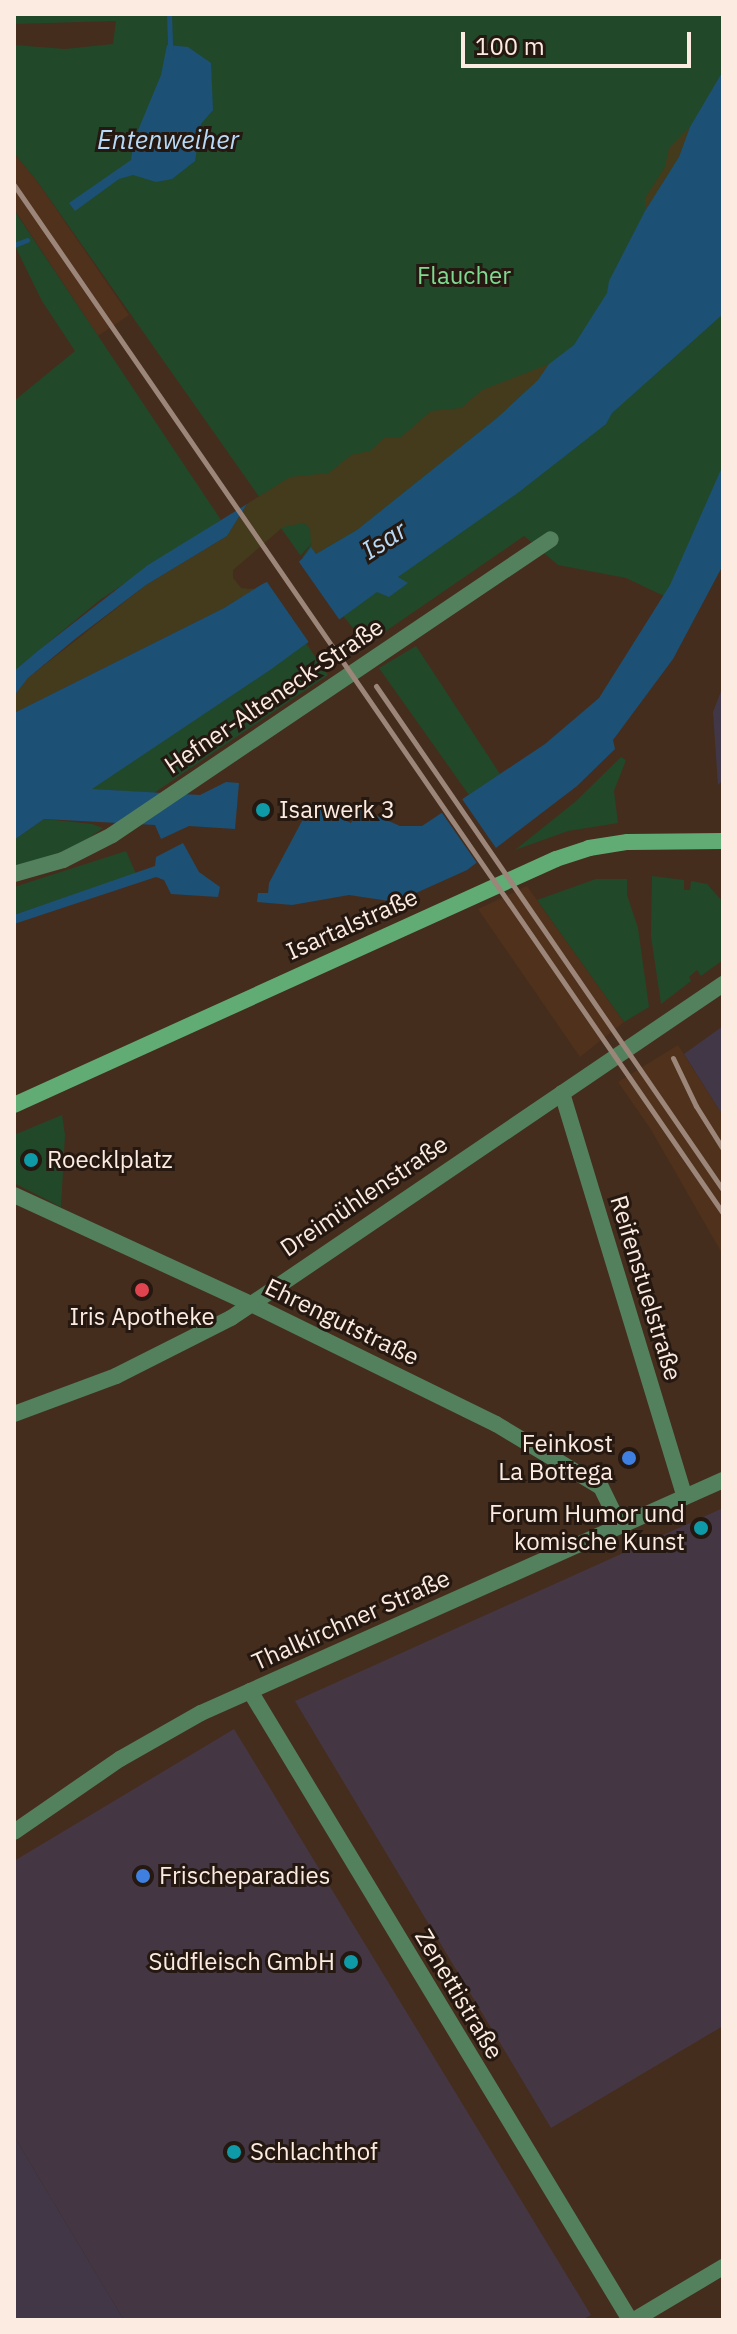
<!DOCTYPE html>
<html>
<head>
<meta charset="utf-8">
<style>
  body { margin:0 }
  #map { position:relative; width:737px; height:2334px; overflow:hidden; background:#452d1d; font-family:"IBM Plex Sans",sans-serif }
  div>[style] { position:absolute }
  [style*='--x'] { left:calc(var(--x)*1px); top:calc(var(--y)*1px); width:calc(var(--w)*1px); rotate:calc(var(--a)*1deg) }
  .commercial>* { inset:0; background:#413747 }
  .industrial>* { inset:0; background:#443643 }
  .built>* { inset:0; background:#4f311c }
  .green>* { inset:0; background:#22482a }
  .sand>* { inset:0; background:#433b1b }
  .water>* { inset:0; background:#1c5075 }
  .pier>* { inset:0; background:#452d1d }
  .stream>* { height:5px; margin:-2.5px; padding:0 2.5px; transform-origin:2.5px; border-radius:2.5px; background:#1c5075 }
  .minor>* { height:16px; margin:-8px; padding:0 8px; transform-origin:8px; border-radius:8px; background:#53815e }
  .tertiary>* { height:16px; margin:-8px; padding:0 8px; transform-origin:8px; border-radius:8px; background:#53815e }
  .secondary>* { height:16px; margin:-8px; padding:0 8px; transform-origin:8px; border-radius:8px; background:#61ac75 }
  .rail>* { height:5px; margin:-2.5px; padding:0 2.5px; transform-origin:2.5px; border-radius:2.5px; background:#9b8679 }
  .dots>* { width:22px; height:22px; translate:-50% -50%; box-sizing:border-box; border:4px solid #241811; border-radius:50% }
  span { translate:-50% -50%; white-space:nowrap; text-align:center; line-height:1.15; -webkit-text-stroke:6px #241811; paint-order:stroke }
  .park-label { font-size:24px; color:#80d991 }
  .street-label { font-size:24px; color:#fcebe1 }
  .poi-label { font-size:24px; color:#fcebe1 }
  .left { translate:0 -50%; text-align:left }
  .right { translate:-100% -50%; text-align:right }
  .water-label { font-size:26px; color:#b8daf7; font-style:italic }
  .frame { position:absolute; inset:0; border:16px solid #fcebe1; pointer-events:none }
  .scale { position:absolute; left:461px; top:32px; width:230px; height:36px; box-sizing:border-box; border:4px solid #fcebe1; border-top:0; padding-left:10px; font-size:24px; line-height:28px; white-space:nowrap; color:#fcebe1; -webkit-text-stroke:6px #241811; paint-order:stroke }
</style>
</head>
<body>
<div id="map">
  <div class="commercial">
    <div style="clip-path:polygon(723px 686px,723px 780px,718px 785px,713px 712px)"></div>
    <div style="clip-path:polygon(723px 1026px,723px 1116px,684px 1054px)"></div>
    <div style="clip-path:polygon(14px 2136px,124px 2320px,14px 2320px)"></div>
  </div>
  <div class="industrial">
    <div style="clip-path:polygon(723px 1508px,723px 2026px,551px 2128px,295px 1701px)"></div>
    <div style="clip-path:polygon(234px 1729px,591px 2315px,582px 2320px,124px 2320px,14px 2136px,14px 1861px)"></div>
  </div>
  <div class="built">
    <div style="clip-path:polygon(14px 153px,37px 181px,129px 315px,98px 336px,14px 209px)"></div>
    <div style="clip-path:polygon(527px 886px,624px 1022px,580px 1057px,478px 909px)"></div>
    <div style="clip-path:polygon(678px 1045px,723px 1116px,723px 1255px,650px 1128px,618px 1082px)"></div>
  </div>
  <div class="green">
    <div style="clip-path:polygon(14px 14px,723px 14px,723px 565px,704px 600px,671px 585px,664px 596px,626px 578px,558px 565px,524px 536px,367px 644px,343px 616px,37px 181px,14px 153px,14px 45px,65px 49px,113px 44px,116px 21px,14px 24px)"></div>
    <div style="clip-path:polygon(14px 210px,221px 520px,101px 599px,14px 671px,14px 401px,75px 351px,42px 301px,14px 244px)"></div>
    <div style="clip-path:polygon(305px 642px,328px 675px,154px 793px,91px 789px)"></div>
    <div style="clip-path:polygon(416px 646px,500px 774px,469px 795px,379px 668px)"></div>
    <div style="clip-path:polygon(621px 757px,626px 760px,614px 791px,618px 823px,568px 831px,515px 850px,575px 802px)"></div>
    <div style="clip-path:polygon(44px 819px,92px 824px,103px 828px,78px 846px,14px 868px,14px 840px)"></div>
    <div style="clip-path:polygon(126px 851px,136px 874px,14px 915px,14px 887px)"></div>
    <div style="clip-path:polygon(652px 876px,684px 880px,684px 890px,690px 890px,691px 881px,707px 884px,723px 902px,723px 960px,701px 976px,697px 970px,689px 977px,691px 981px,661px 1004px,651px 936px)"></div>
    <div style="clip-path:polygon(596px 879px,627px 879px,627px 895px,638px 928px,649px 1007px,624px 1022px,537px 900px)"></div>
    <div style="clip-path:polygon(62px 1115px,65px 1135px,61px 1207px,14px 1183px,14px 1135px)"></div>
  </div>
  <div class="sand">
    <div style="clip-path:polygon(690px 127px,679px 157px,645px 211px,645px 198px,665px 167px,669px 148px)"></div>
    <div style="clip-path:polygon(549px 364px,538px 380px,497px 418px,357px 530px,316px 554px,311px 547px,310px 528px,304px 523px,283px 527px,233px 570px,233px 578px,241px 588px,255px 589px,224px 608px,14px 713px,14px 696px,28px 678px,146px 585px,227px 536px,247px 504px,290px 477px,329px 473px,351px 455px,370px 451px,384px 438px,400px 438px,431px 411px,461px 408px,482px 390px)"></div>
  </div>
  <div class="water">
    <div style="clip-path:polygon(167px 45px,188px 47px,211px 63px,213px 110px,201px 124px,195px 161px,172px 179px,156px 182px,133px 175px,119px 179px,75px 211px,69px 203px,131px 160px,134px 140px,161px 75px)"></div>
    <div style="clip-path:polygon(723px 71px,723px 314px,612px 413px,606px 424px,519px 492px,398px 577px,408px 583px,389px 597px,377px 592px,270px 670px,92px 789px,200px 795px,226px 782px,239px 783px,235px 829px,189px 826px,161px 839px,155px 825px,44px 819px,14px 840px,14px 713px,224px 608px,302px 559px,311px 547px,316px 554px,357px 530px,497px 418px,538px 380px,549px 364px,574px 345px,607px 293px,609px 281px,645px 211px,679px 157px,690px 127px)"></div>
    <div style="clip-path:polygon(723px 465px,723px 565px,673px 659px,613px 740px,615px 749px,577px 786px,467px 870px,396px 902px,349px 895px,292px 905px,257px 902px,258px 893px,268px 893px,269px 883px,311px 804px,351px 823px,359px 808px,400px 826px,422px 826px,545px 744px,599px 698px,670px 585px)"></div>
    <div style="clip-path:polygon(247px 504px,227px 536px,146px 585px,75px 639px,28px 678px,14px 696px,14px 671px,39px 650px,148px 565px)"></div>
    <div style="clip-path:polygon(183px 843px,199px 872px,220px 887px,218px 897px,171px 894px,164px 880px,156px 877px,14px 924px,14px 915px,155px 866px,156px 857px)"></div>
  </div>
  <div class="pier">
    <div style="clip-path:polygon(312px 543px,299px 562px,341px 622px,310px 644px,267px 582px,246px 590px,300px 556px)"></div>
    <div style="clip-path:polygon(460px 796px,498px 851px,479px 866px,440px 810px)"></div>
  </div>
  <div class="stream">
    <div style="--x:169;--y:14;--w:35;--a:88"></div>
    <div style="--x:14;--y:245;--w:14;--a:-21"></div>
  </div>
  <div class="minor">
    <div style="--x:14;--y:874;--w:51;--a:-15.9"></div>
    <div style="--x:63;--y:860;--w:55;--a:-27"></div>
    <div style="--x:112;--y:835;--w:529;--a:-33.99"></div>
    <div style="--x:562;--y:1093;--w:422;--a:73.1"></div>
    <div style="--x:14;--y:1195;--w:259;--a:24.7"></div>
    <div style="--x:249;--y:1303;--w:275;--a:26.1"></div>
    <div style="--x:496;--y:1424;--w:122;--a:31"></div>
    <div style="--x:601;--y:1487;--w:43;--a:64"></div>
    <div style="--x:14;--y:1414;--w:109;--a:-20.4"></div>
    <div style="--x:116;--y:1376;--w:129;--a:-26.8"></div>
    <div style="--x:231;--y:1318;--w:595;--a:-34.17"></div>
    <div style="--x:250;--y:1691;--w:735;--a:58.86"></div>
  </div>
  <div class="tertiary">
    <div style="--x:14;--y:1832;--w:129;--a:-34.6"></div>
    <div style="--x:120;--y:1759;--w:93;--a:-29.6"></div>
    <div style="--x:201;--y:1713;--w:572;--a:-24.05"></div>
    <div style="--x:634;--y:2320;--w:104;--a:-30.8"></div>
  </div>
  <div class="secondary">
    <div style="--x:14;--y:1105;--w:595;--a:-24.41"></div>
    <div style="--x:556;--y:859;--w:35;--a:-18"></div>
    <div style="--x:589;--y:848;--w:39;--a:-9"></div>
    <div style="--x:628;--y:842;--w:95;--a:-0.6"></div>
  </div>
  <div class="rail">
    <div style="--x:14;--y:185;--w:1249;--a:55.41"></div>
    <div style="--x:376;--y:686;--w:612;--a:55.45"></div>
    <div style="--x:673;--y:1058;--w:53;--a:64.4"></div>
    <div style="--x:696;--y:1106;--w:51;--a:57.9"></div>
  </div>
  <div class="dots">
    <div style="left:263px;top:810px;background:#0f9aa8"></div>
    <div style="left:31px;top:1160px;background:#0f9aa8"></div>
    <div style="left:142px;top:1290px;background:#e0444e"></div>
    <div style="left:629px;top:1458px;background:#3f7fe0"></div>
    <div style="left:701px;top:1528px;background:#0f9aa8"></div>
    <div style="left:143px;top:1876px;background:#3f7fe0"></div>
    <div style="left:351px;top:1962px;background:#0f9aa8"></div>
    <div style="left:234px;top:2152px;background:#0f9aa8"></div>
  </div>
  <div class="park-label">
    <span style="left:464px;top:276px">Flaucher</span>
  </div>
  <div class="street-label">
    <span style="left:274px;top:696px;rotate:-34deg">Hefner-Alteneck-Straße</span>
    <span style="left:352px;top:924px;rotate:-24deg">Isartalstraße</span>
    <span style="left:364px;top:1196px;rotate:-34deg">Dreimühlenstraße</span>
    <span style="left:646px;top:1288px;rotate:73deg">Reifenstuelstraße</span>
    <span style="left:342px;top:1322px;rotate:26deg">Ehrengutstraße</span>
    <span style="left:351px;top:1620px;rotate:-24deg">Thalkirchner Straße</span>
    <span style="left:459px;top:1994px;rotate:59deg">Zenettistraße</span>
  </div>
  <div class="poi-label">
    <span class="left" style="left:279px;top:810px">Isarwerk 3</span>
    <span class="left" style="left:47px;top:1160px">Roecklplatz</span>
    <span style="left:142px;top:1317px">Iris Apotheke</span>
    <span class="right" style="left:613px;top:1458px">Feinkost<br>La Bottega</span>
    <span class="right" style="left:685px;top:1528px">Forum Humor und<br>komische Kunst</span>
    <span class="left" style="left:159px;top:1876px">Frischeparadies</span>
    <span class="right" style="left:335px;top:1962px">Südfleisch GmbH</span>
    <span class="left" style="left:250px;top:2152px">Schlachthof</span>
  </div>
  <div class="water-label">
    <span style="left:168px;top:140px">Entenweiher</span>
    <span style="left:384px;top:540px;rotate:-33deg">Isar</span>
  </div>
  <div class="frame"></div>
  <div class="scale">100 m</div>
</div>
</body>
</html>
